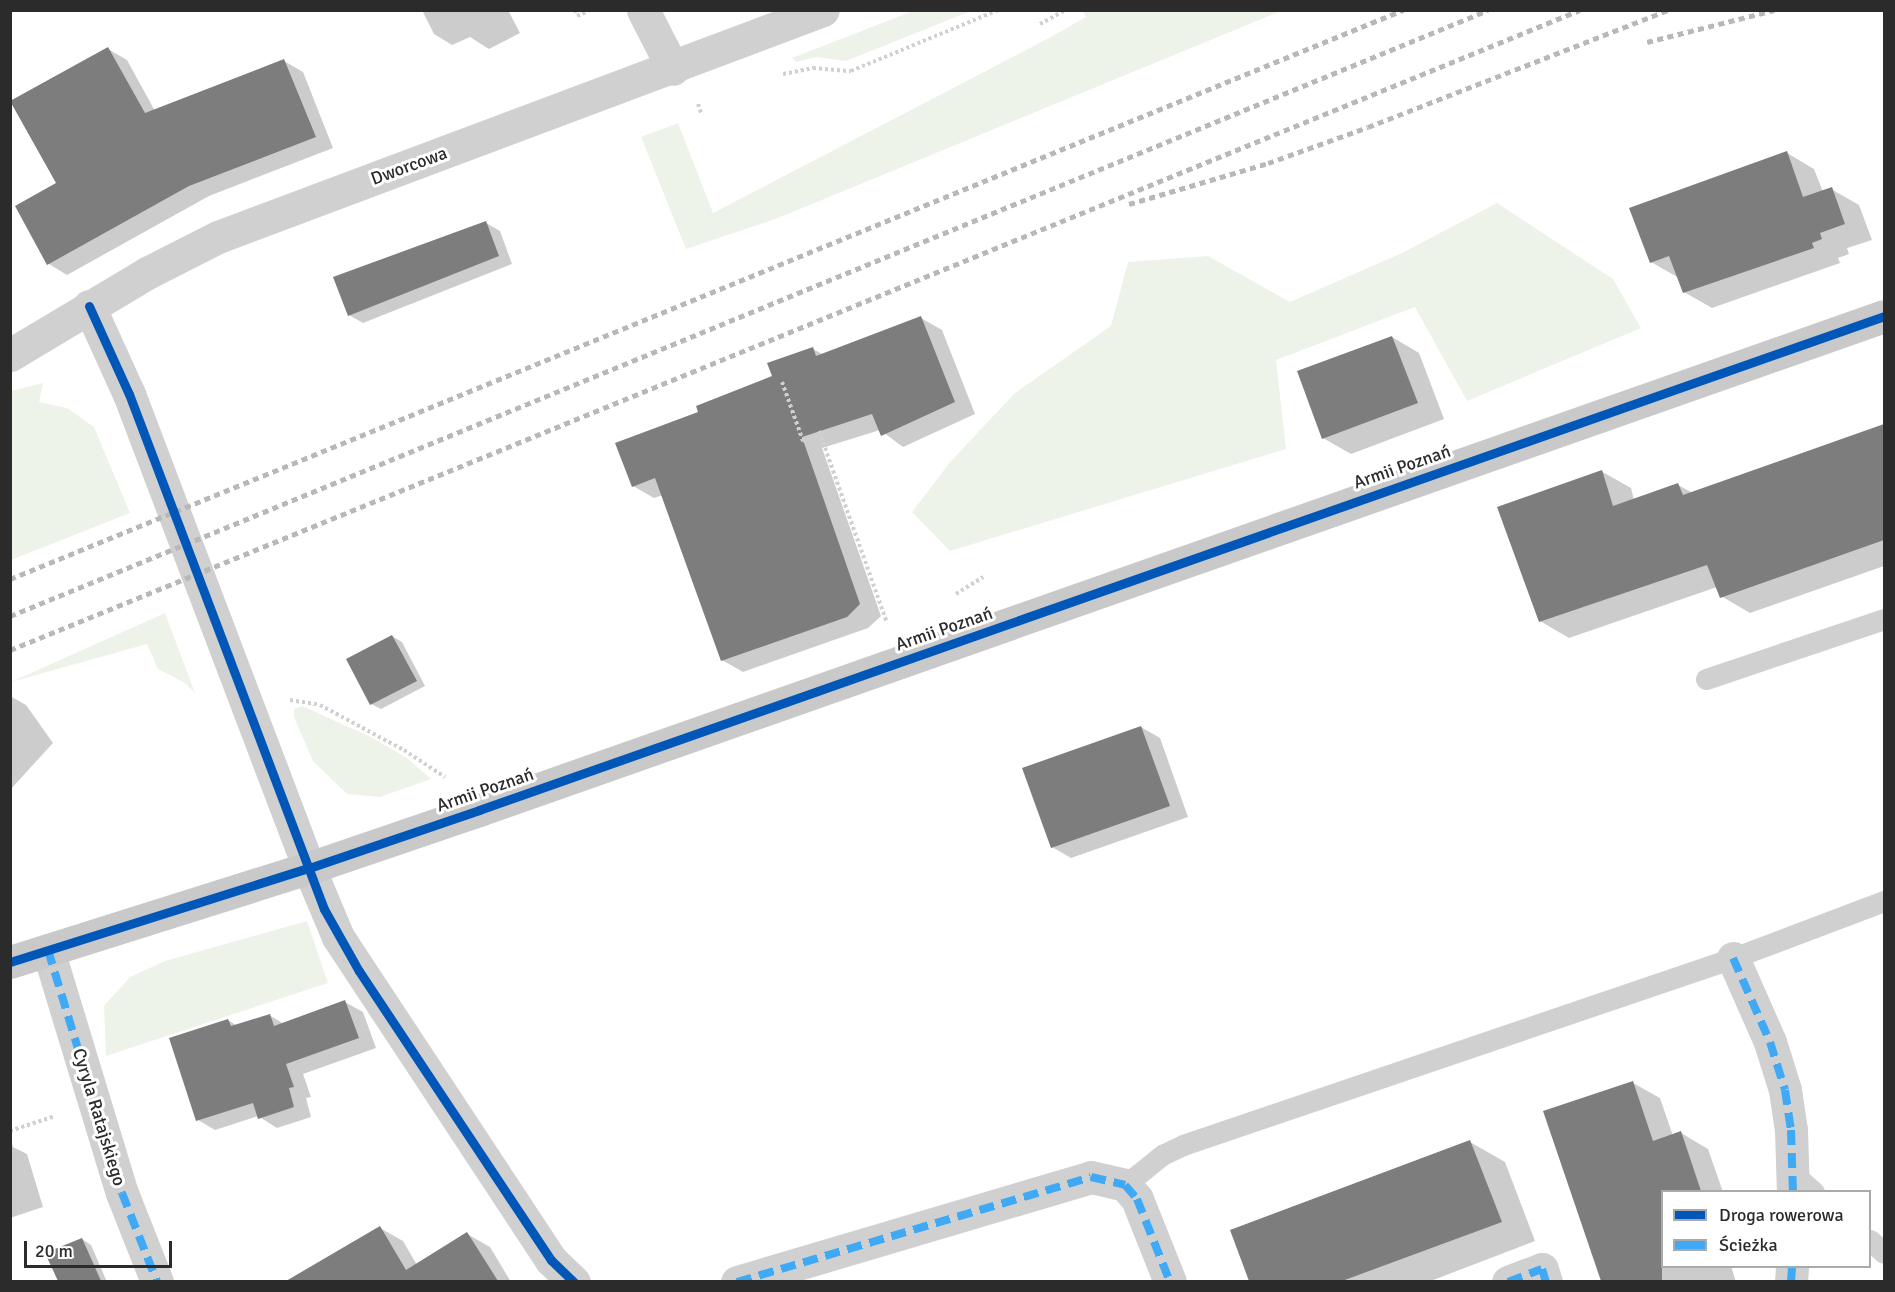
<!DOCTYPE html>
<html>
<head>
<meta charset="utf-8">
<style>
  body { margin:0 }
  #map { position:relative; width:1895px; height:1292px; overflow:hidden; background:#fff; font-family:Signika,sans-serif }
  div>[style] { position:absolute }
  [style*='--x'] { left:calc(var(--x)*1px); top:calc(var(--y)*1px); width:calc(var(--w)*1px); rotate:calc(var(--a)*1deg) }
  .green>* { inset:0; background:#eef3ea }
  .shadow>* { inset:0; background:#0003 }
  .building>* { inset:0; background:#7d7d7d }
  .path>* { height:4px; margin-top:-2px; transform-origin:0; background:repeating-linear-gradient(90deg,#d0d0d0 0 3px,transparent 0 6px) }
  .service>* { height:21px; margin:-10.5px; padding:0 10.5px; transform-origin:10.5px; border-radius:10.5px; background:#d0d0d0 }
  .minor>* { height:33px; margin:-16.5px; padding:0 16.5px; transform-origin:16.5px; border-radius:16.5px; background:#d0d0d0 }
  .tertiary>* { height:33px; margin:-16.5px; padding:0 16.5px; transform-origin:16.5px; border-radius:16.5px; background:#d0d0d0 }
  .secondary>* { height:33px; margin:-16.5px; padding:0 16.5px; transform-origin:16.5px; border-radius:16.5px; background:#c9c9c9 }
  .rail>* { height:4.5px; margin-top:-2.25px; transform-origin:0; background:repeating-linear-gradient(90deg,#b8b8b8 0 6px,transparent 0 10.5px) }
  .quiet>* { height:8px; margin-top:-4px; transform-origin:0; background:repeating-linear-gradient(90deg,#3fa9f5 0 15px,transparent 0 23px) }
  .cycleway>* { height:9px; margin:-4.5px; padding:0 4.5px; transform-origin:4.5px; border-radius:4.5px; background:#0057b8 }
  span { translate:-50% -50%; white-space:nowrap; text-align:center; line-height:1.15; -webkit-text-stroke:6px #fff; paint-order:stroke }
  .street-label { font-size:18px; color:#2b2b2b }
  .frame { position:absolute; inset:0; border:12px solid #2b2b2b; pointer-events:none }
  .legend { position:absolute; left:1661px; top:1190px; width:210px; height:78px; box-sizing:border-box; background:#fff; border:2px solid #aaa; margin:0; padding:8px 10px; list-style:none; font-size:18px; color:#2b2b2b }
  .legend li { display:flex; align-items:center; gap:12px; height:30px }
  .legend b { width:30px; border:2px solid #aaa }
  .scale { position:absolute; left:24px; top:1241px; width:148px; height:27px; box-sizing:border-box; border:3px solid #2b2b2b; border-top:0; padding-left:8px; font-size:18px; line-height:21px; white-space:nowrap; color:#2b2b2b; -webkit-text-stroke:4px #fff; paint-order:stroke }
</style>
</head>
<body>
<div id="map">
  <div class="green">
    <div style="clip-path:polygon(913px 11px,971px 11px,846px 61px,816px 57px,796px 62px,792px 58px)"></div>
    <div style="clip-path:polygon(1083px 11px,1281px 11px,778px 218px,686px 249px,641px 137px,678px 123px,713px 213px,1049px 38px,1086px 17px)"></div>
    <div style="clip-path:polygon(1497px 203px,1613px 279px,1641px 328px,1467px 401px,1415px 307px,1276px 360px,1286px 449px,950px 551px,912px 512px,951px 461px,1015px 393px,1111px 326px,1128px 262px,1208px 256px,1290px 302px,1402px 253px)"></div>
    <div style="clip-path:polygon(43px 383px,39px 402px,67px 408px,94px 427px,130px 513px,11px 560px,11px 391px)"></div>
    <div style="clip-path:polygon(165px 613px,195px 693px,185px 683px,158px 669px,147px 644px,11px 682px)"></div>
    <div style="clip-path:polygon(302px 706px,369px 736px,407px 758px,431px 779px,380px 797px,347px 794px,313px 761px,294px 717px,294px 709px)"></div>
    <div style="clip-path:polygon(307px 921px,328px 983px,106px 1056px,104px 1006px,130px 977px,165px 961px)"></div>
  </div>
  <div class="shadow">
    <div style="clip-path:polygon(422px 10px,508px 10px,520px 33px,489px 49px,470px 37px,452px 45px,434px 34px)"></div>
    <div style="clip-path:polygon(108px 49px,127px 60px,155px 111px,284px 61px,303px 72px,333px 148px,209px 196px,67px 275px,49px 264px,17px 207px,58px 183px)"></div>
    <div style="clip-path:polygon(1787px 153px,1814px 169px,1823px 192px,1831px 189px,1859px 205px,1872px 240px,1847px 248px,1849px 254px,1838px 258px,1840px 263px,1712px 308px,1684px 292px,1679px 278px,1651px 262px)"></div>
    <div style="clip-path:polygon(486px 223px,500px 231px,512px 264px,363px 323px,349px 315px)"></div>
    <div style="clip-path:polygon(921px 318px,942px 330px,975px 414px,903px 447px,880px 430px,822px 448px,881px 616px,868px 628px,743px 672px,722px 660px,663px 495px,654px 498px,633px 486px,701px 412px,774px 377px,813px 349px,824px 355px)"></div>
    <div style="clip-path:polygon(1392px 337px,1419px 353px,1444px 419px,1351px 454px,1323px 438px)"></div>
    <div style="clip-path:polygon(1884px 426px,1884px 566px,1750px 613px,1721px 596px,1717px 587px,1569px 638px,1540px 621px,1601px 471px,1631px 488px,1634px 500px,1678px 485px,1693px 493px)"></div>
    <div style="clip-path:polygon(392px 636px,402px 642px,425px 686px,381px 709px,371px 704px)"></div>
    <div style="clip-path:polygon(10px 696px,26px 705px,53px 743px,10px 790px)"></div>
    <div style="clip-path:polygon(1141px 727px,1160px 738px,1188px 817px,1071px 858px,1052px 847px)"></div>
    <div style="clip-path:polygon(345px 1002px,363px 1012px,376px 1048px,303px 1074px,311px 1097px,306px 1098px,311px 1117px,277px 1128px,258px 1116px,215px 1130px,198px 1120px,228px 1020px,237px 1026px,269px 1015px,284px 1024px)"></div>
    <div style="clip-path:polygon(1633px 1083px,1660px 1098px,1673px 1136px,1681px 1133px,1708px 1149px,1723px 1192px,1662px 1192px,1662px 1266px,1731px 1266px,1736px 1282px,1602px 1282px,1545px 1112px)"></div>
    <div style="clip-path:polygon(10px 1138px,13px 1147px,27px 1154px,43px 1207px,10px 1218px)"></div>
    <div style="clip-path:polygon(1470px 1142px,1505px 1162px,1535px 1241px,1428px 1282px,1251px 1282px,1232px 1231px)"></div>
    <div style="clip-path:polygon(380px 1228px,403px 1241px,417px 1265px,467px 1234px,490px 1247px,511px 1282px,315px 1282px,308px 1270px)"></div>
    <div style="clip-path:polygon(82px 1239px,91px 1245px,107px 1282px,59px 1282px,47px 1254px)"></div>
  </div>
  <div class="building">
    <div style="clip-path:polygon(108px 47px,145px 113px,284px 59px,316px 137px,189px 186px,47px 265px,15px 206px,56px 183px,10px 101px)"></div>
    <div style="clip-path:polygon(1787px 151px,1803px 197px,1832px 187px,1845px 224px,1820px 233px,1822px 239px,1812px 243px,1814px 248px,1683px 293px,1669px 256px,1650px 263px,1629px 208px)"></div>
    <div style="clip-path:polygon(486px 221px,499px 256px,348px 316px,333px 277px)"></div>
    <div style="clip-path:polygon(921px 316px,955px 402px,881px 436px,872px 414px,802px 437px,860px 604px,847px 617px,721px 661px,655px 478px,632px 487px,615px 443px,698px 412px,696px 406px,772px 376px,767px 363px,813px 347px,816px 356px)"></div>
    <div style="clip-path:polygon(1392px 336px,1418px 403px,1322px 439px,1297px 371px)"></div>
    <div style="clip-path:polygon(1884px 424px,1884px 540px,1720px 598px,1707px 565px,1539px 622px,1497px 507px,1602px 470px,1613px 506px,1678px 483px,1683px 495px)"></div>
    <div style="clip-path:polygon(392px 635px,417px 681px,370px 705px,346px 659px)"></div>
    <div style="clip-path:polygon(1141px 726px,1170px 806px,1051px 848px,1022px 768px)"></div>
    <div style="clip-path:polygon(345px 1000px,359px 1038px,286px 1064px,294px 1087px,289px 1088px,294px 1107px,258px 1119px,253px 1103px,196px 1121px,169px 1038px,228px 1019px,231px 1026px,270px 1014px,274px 1026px)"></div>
    <div style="clip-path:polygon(1633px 1081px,1653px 1141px,1681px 1131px,1701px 1191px,1662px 1191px,1662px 1281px,1601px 1281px,1543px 1111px)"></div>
    <div style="clip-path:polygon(1470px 1140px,1502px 1222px,1342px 1281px,1249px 1281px,1230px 1230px)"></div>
    <div style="clip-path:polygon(380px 1226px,406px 1270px,467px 1232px,498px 1281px,286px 1281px)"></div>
    <div style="clip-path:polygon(82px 1238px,101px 1281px,58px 1281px,45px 1253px)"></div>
  </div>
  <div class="path">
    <div style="--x:575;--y:10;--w:6;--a:72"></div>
    <div style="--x:577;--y:16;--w:14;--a:-25"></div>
    <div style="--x:1040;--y:24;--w:29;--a:-29"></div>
    <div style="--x:783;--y:74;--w:31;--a:-11"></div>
    <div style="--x:813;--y:68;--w:38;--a:5"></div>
    <div style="--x:851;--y:71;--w:159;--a:-22.5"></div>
    <div style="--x:698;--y:104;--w:9;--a:72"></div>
    <div style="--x:782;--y:382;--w:63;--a:70.4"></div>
    <div style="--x:803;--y:441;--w:19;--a:-18"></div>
    <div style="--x:819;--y:431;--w:204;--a:70.5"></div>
    <div style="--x:956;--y:594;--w:32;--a:-32"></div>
    <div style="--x:290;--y:700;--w:30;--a:9"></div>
    <div style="--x:320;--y:705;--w:95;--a:28.2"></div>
    <div style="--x:404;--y:750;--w:49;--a:33.4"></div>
    <div style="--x:10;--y:1131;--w:47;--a:-18.4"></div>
  </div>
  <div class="service">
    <div style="--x:1706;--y:679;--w:188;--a:-18.6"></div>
    <div style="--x:1794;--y:1174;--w:27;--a:42"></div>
    <div style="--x:1125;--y:1185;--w:48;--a:-39"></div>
    <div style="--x:1162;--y:1155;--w:23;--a:-25"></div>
    <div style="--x:1183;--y:1145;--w:581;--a:-18.78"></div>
    <div style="--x:1733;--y:958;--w:161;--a:-20.7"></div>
    <div style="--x:1870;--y:1240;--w:19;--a:43"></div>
  </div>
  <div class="minor">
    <div style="--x:309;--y:868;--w:75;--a:67.2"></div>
    <div style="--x:338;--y:937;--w:387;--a:56.6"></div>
    <div style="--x:551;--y:1260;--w:32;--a:44"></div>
    <div style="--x:48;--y:950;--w:254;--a:73.1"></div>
    <div style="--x:122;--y:1193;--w:96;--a:68.5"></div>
    <div style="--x:1733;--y:958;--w:92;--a:66.2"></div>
    <div style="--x:1770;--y:1042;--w:50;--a:72.6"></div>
    <div style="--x:1785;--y:1090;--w:40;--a:81.5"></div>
    <div style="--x:1791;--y:1130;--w:62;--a:88.2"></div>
    <div style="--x:737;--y:1282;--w:369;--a:-16.5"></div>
    <div style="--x:1091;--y:1177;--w:35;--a:13"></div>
    <div style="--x:1125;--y:1185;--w:18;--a:49"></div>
    <div style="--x:1137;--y:1199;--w:89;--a:68.3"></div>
    <div style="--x:1508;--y:1282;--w:36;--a:-21"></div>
    <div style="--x:1542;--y:1269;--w:14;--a:73"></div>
    <div style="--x:1791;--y:1282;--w:16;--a:-86"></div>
  </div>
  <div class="tertiary">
    <div style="--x:643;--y:10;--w:66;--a:63"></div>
    <div style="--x:89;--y:306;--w:97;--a:65.6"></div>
    <div style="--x:129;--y:394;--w:507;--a:69.21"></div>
    <div style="--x:10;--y:355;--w:160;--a:-30.9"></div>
    <div style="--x:147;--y:273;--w:80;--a:-26.9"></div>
    <div style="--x:218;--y:237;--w:646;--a:-20.57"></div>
  </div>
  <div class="secondary">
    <div style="--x:10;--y:962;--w:313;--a:-17.5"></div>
    <div style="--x:309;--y:868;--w:180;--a:-18.8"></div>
    <div style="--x:479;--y:810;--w:1489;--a:-19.37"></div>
  </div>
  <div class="rail">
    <div style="--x:1647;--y:42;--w:131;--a:-14.1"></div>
    <div style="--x:1129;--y:204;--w:145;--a:-16.4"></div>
    <div style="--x:1268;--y:163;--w:106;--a:-19.8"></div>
    <div style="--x:1368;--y:127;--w:322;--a:-21.3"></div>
    <div style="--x:10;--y:579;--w:1505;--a:-22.22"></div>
    <div style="--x:10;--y:616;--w:1597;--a:-22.29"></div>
    <div style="--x:10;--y:650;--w:1695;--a:-22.18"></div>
  </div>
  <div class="quiet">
    <div style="--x:48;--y:950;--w:254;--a:73.1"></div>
    <div style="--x:122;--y:1193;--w:96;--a:68.5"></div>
    <div style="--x:1733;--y:958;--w:92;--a:66.2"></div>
    <div style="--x:1770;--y:1042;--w:50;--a:72.6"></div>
    <div style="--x:1785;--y:1090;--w:40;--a:81.5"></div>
    <div style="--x:1791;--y:1130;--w:62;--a:88.2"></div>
    <div style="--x:737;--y:1282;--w:369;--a:-16.5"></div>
    <div style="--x:1091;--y:1177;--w:35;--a:13"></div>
    <div style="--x:1125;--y:1185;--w:18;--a:49"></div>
    <div style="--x:1137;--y:1199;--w:89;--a:68.3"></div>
    <div style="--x:1508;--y:1282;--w:36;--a:-21"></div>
    <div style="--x:1542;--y:1269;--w:14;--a:73"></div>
    <div style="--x:1791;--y:1282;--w:16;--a:-86"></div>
  </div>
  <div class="cycleway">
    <div style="--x:89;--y:306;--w:97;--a:65.6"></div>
    <div style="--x:129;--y:394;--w:551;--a:69.26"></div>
    <div style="--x:324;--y:909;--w:71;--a:60.6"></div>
    <div style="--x:359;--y:971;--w:347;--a:56.4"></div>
    <div style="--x:551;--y:1260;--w:32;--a:44"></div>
    <div style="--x:10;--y:962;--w:313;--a:-17.5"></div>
    <div style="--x:309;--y:868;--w:180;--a:-18.8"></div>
    <div style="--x:479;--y:810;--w:1489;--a:-19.37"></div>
  </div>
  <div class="street-label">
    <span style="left:409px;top:166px;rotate:-20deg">Dworcowa</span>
    <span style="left:1402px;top:467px;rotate:-19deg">Armii Poznań</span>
    <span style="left:944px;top:629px;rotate:-19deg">Armii Poznań</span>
    <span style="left:485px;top:790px;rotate:-19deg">Armii Poznań</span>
    <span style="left:99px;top:1117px;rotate:73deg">Cyryla Ratajskiego</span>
  </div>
  <div class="frame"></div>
  <ul class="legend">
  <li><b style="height:8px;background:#0057b8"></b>Droga rowerowa</li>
  <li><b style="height:8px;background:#3fa9f5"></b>Ścieżka</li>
  </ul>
  <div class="scale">20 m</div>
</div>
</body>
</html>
